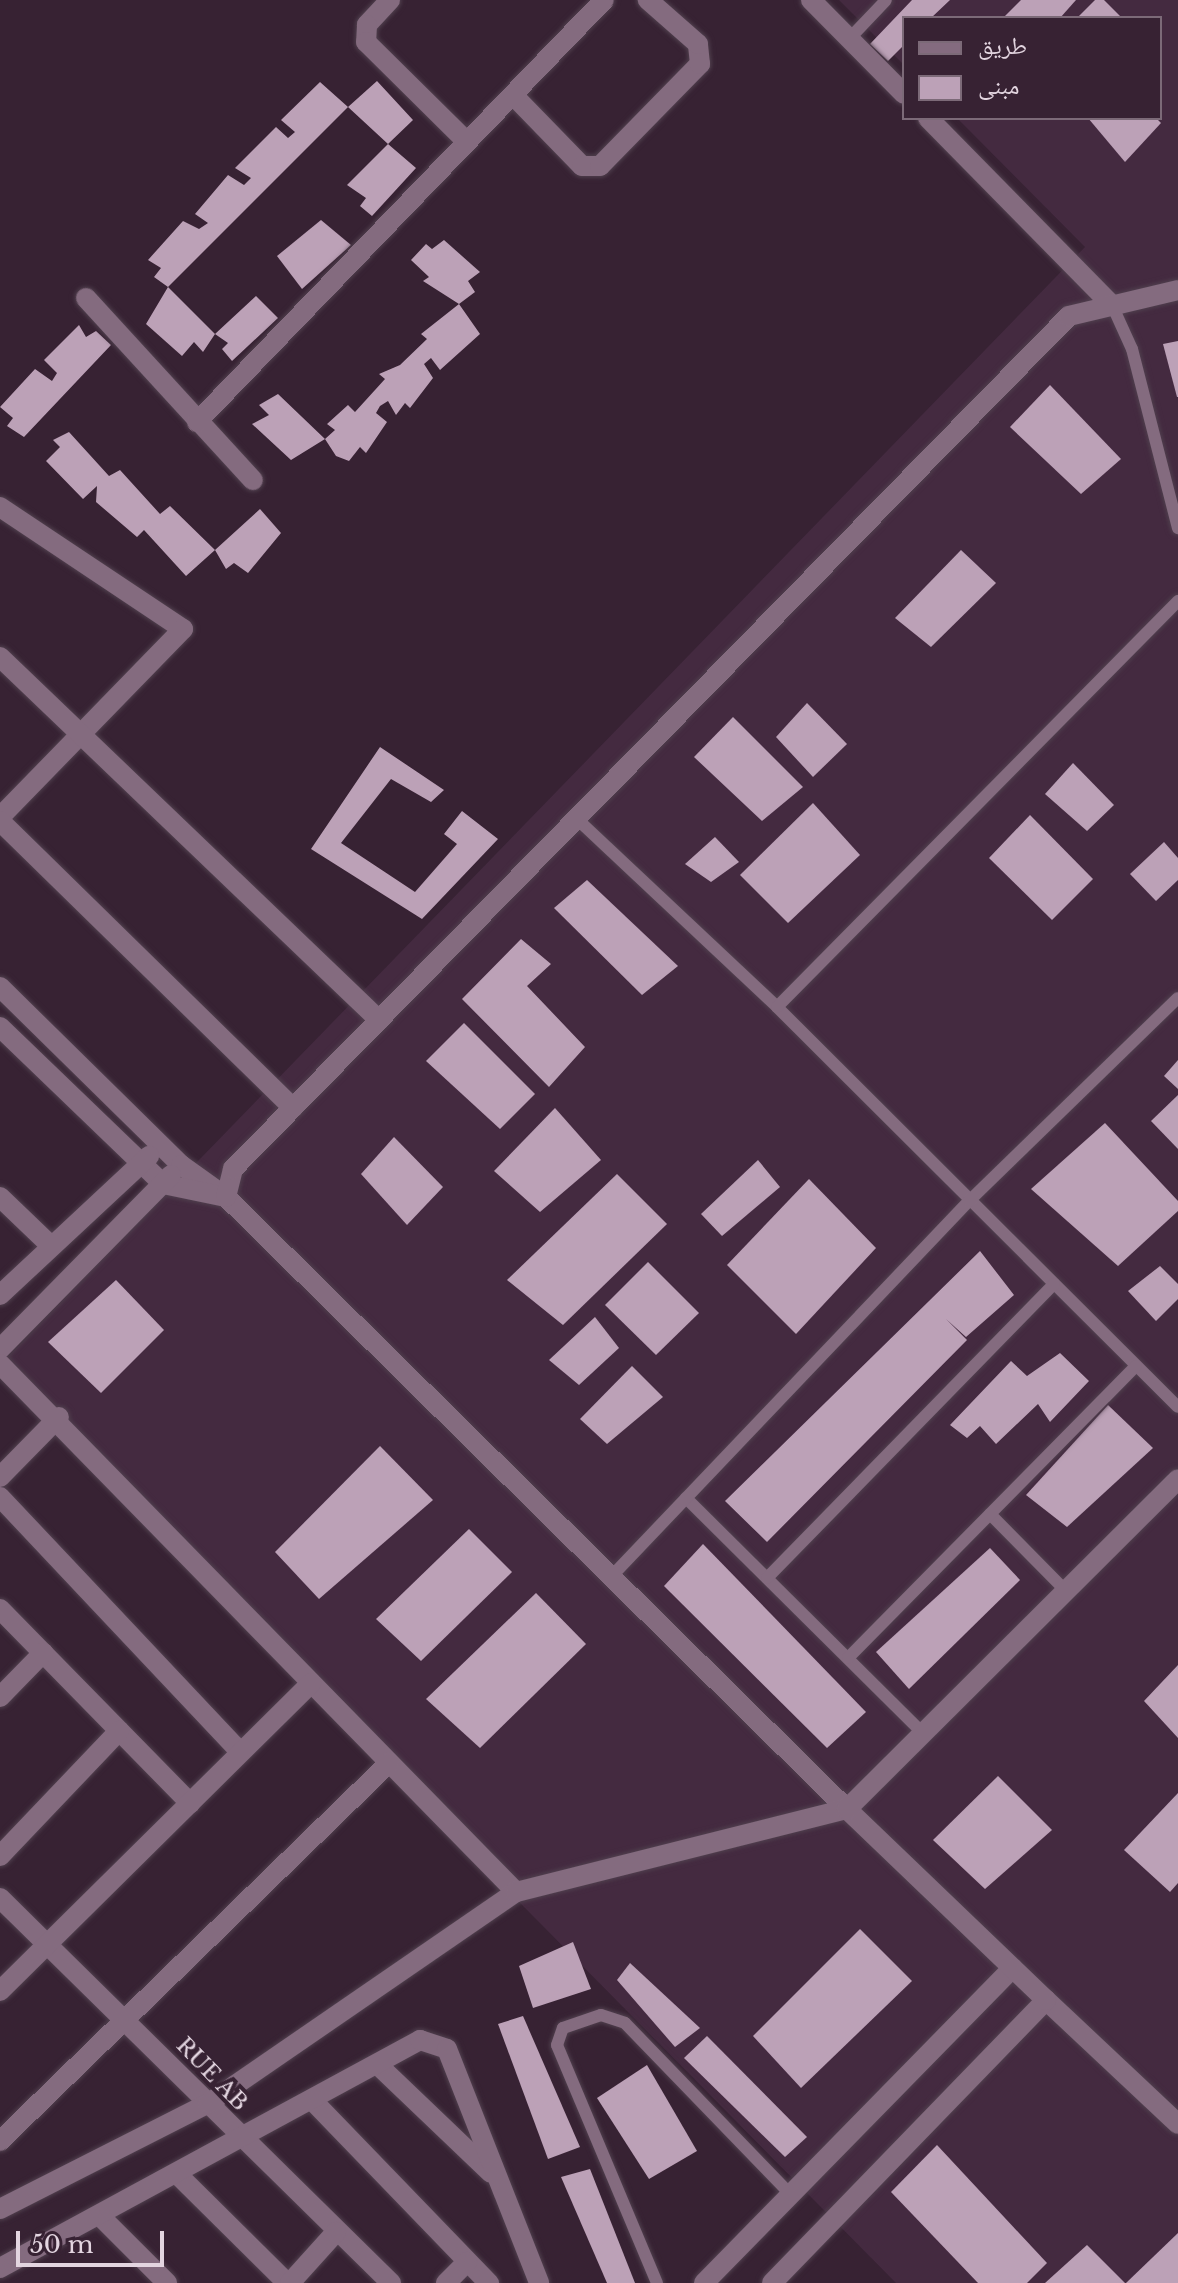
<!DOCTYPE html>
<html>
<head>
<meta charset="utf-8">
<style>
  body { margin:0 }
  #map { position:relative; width:1178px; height:2283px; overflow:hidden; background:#372233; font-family:"Libre Baskerville","Noto Naskh Arabic",serif }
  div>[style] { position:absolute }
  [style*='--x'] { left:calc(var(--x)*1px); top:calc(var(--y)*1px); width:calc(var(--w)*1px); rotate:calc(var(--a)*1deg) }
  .built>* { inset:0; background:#442a40 }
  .building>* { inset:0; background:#bca1b7 }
  .roads { filter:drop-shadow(0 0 2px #50404e) drop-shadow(0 0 2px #50404e) }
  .service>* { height:12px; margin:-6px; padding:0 6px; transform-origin:6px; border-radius:6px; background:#846b7f }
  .minor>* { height:20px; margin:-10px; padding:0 10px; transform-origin:10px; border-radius:10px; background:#846b7f }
  .tertiary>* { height:20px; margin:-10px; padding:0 10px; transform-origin:10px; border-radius:10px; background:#846b7f }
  span { translate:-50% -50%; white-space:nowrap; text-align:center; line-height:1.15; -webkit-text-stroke:8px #372233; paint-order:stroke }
  .street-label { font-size:22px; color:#e3d5e0 }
  .legend { position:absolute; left:902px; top:16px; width:260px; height:104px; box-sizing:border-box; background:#372233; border:2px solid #7c6a78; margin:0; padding:10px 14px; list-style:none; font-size:24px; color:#e3d5e0 }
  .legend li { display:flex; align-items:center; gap:16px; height:40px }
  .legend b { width:40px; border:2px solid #7c6a78 }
  .scale { position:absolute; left:16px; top:2231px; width:148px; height:36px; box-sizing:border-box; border:4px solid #e3d5e0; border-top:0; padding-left:10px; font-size:24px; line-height:28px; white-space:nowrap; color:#e3d5e0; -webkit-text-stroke:6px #372233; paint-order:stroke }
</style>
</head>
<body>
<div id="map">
  <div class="built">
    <div style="clip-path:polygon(839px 0,1178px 0,1178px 2283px,896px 2283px,0 1377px,0 1365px,1085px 247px,957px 118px,1160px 118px,1160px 18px,904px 18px,904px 65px)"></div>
  </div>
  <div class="building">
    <div style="clip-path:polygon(912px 0,950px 0,931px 18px,904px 18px,904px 45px,888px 61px,870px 44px)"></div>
    <div style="clip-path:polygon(1021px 0,1076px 0,1060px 18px,1003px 18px)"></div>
    <div style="clip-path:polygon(1095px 0,1104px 0,1122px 18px,1077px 18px)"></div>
    <div style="clip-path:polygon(377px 81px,413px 120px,388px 144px,416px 168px,372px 216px,360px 206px,366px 198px,347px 185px,388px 144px,348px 107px)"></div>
    <div style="clip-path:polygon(320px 82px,348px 107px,168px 287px,154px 277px,161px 268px,148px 260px,183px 221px,199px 229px,208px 223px,195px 214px,228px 175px,244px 185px,251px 178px,235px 168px,276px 127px,288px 138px,295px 132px,281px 120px)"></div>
    <div style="clip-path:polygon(1088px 118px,1156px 118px,1161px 123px,1125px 162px)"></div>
    <div style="clip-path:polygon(321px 220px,351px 245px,302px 289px,277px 256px)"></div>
    <div style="clip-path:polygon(444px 240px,480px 272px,468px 281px,475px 292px,459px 304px,423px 281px,429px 277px,411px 260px,426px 244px,432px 249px)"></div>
    <div style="clip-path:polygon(168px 287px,215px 334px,256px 296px,278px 318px,232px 361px,222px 349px,228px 343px,215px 334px,203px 352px,194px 342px,182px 356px,146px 324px)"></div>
    <div style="clip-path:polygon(459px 304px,480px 334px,440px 370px,431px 358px,424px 364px,433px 378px,410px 408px,405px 403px,396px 415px,388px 401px,380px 406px,376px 413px,387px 422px,366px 453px,360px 447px,349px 461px,336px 456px,325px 439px,335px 430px,327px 424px,348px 405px,355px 412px,385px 379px,379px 374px,400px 365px,427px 339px,421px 334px)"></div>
    <div style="clip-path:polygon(79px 325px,86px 337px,96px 331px,111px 345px,24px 437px,7px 426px,13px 418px,0 407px,35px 369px,52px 381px,57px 373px,44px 360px)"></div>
    <div style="clip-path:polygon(1178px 341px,1178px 397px,1177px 397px,1163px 344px)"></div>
    <div style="clip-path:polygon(1050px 385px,1121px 459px,1081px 494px,1010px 427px)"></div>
    <div style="clip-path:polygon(278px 394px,325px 439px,291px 460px,252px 424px,269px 415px,259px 405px)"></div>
    <div style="clip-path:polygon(69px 432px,109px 476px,120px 470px,160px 514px,170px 506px,215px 550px,260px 509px,281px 533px,248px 573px,234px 563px,226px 569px,215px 550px,186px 576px,144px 530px,137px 537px,96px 502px,97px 486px,83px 499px,46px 461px,60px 447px,53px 440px)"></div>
    <div style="clip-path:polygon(961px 550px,996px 583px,931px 647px,895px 618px)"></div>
    <div style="clip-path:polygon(807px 703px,847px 744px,813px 777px,776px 737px)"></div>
    <div style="clip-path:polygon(733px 717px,803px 787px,762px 821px,694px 757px)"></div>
    <div style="clip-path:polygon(380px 747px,444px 790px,431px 802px,391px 779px,341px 843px,415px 892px,457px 844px,444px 834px,462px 811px,498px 839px,422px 919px,311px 849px)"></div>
    <div style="clip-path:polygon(1073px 763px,1114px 805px,1087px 831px,1045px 794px)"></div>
    <div style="clip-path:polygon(813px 803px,860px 855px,788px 923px,740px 875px)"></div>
    <div style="clip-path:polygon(1030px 815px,1093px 879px,1052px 920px,989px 858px)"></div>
    <div style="clip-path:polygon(715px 837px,739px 862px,711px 882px,685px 864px)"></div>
    <div style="clip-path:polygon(1164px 842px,1178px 858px,1178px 880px,1156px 901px,1130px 874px)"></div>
    <div style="clip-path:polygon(587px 880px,678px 966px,642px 995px,554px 908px)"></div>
    <div style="clip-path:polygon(521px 939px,551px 964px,527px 986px,585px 1047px,549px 1087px,462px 999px)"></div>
    <div style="clip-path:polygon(464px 1023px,535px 1094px,500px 1129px,426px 1061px)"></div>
    <div style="clip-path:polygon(1178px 1060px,1178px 1089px,1164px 1076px)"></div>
    <div style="clip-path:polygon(1178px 1095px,1178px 1149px,1151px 1121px)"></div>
    <div style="clip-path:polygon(555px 1108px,601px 1160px,540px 1212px,494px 1171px)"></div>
    <div style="clip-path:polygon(1105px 1123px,1178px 1201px,1178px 1211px,1118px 1266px,1031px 1189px)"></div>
    <div style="clip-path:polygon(394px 1137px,443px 1187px,407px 1225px,361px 1174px)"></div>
    <div style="clip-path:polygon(758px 1160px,780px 1187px,722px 1236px,701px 1214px)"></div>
    <div style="clip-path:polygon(617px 1174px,667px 1224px,563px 1325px,507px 1280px)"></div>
    <div style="clip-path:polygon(809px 1179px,876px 1248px,796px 1334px,727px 1265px)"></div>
    <div style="clip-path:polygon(980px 1251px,1014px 1295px,966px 1337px,946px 1319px,967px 1340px,767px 1542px,725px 1501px)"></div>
    <div style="clip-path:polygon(648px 1262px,699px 1313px,656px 1355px,605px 1305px)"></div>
    <div style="clip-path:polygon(1160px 1266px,1178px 1284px,1178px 1299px,1156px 1321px,1128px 1291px)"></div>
    <div style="clip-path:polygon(116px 1280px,164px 1330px,101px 1393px,48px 1342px)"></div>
    <div style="clip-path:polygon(595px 1317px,619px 1348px,579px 1385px,549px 1360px)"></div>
    <div style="clip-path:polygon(1060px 1353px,1089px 1381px,1050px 1422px,1038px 1404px,996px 1444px,980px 1426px,967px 1438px,950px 1425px,1011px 1361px,1027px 1376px)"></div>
    <div style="clip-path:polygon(632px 1366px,663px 1397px,607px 1444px,580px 1419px)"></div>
    <div style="clip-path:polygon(1108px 1405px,1153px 1448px,1067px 1527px,1026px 1495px)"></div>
    <div style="clip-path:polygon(380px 1446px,433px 1500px,319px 1599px,275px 1552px)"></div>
    <div style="clip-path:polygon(469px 1529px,512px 1572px,421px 1661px,376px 1619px)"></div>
    <div style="clip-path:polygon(703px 1544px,866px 1712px,827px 1748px,664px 1586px)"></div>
    <div style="clip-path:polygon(990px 1548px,1020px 1580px,909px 1689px,876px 1652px)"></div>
    <div style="clip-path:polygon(536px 1593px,586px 1644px,480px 1748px,426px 1699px)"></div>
    <div style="clip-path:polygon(1178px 1665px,1178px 1738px,1144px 1701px)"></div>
    <div style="clip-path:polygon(998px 1776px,1052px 1830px,985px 1889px,933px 1840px)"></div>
    <div style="clip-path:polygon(1178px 1793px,1178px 1883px,1170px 1892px,1124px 1850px)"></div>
    <div style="clip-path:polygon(860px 1929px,912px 1981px,801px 2088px,753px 2036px)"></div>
    <div style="clip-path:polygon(573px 1942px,591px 1989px,533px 2008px,519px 1966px)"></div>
    <div style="clip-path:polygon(630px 1963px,700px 2028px,675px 2047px,617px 1980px)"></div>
    <div style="clip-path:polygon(523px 2016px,580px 2147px,548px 2159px,498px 2024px)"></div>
    <div style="clip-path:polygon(707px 2036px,807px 2137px,785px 2157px,684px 2058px)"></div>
    <div style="clip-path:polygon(647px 2065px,697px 2151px,649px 2179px,597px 2098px)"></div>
    <div style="clip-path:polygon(937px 2145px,1047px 2263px,1027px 2283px,978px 2283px,891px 2192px)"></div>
    <div style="clip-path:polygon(590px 2169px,635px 2283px,607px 2283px,561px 2177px)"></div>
    <div style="clip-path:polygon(1178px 2233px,1178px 2283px,1126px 2283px)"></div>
    <div style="clip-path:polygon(1087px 2245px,1125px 2283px,1045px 2283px)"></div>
  </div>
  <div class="roads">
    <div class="service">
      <div style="--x:850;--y:38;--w:52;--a:-46.5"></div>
      <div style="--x:1112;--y:305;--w:48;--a:65.6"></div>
      <div style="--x:1132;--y:349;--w:185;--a:75.6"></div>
      <div style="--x:577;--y:819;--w:274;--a:43.2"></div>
      <div style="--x:777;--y:1007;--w:566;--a:44.93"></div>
      <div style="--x:777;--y:1007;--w:571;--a:-45.35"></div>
      <div style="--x:686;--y:1498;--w:334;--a:44.8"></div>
      <div style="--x:990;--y:1514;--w:108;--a:45.4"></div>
      <div style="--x:767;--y:1578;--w:411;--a:-45.7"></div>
      <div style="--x:609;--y:1579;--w:522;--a:-46.4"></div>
      <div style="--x:969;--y:1201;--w:291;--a:-44.2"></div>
      <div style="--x:848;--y:1658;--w:410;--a:-45.4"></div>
      <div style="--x:657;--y:2283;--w:258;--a:-112.8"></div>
      <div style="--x:557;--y:2045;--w:18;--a:-71"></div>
      <div style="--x:563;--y:2028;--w:40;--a:-18.9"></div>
      <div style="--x:601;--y:2015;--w:25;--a:18"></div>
      <div style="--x:625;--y:2023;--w:239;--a:46"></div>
    </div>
    <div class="minor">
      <div style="--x:390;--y:0;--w:34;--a:133"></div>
      <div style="--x:367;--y:25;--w:17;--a:93"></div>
      <div style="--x:366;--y:42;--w:142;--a:44.7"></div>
      <div style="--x:811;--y:0;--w:132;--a:45.3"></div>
      <div style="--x:513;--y:95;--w:99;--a:45.8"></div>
      <div style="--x:582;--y:166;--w:18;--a:0"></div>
      <div style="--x:600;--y:166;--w:143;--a:-45.6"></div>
      <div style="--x:700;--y:64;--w:20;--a:-96"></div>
      <div style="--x:698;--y:44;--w:67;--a:-138.7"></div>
      <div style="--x:928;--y:118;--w:262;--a:45.5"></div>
      <div style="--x:86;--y:298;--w:247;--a:47.5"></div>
      <div style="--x:197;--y:422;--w:586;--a:-46.04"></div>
      <div style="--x:0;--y:507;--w:220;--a:33.7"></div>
      <div style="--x:183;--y:629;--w:262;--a:134.2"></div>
      <div style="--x:0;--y:657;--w:525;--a:43.76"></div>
      <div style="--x:0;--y:821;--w:410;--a:44.4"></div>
      <div style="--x:0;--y:987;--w:254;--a:44.5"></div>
      <div style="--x:181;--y:1165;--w:55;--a:35.4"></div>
      <div style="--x:226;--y:1197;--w:872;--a:44.58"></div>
      <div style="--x:0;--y:1027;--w:226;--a:43.9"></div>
      <div style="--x:163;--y:1184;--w:64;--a:11.7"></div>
      <div style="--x:0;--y:1197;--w:69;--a:43.8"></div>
      <div style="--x:226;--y:1197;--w:29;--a:-76"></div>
      <div style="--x:233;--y:1169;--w:1194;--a:-45.58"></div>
      <div style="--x:1069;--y:316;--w:112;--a:-13.4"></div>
      <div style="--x:0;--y:1295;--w:204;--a:-43"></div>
      <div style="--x:0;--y:1349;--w:244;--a:-45.5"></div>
      <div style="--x:0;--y:1364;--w:738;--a:45.66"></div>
      <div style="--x:0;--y:1477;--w:84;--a:-45.5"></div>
      <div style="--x:0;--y:1497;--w:350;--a:46.7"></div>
      <div style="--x:0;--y:1609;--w:272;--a:45.6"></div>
      <div style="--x:0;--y:1697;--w:62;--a:-45.7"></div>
      <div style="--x:0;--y:1856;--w:173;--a:-46.4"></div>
      <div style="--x:0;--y:1898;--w:549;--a:44.56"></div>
      <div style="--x:0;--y:1991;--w:438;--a:-44.7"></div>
      <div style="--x:1046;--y:2000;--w:181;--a:43.2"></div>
      <div style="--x:378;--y:2065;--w:156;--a:43.7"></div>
      <div style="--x:312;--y:2100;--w:255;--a:46"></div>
      <div style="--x:0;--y:2141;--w:542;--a:-44.18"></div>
      <div style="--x:177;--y:2174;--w:155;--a:44.7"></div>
      <div style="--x:0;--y:2209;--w:234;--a:-26.9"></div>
      <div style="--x:209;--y:2103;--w:373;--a:-34.5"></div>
      <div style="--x:516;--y:1892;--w:341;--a:-14.1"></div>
      <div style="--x:100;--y:2216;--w:95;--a:45"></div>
      <div style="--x:0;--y:2268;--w:478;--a:-28.5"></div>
      <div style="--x:420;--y:2040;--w:28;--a:18"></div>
      <div style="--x:447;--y:2049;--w:251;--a:68.5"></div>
      <div style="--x:290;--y:2283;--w:69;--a:-48"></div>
      <div style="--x:446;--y:2283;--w:30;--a:-45"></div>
    </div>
    <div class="tertiary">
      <div style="--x:704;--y:2283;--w:441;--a:-45.6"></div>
      <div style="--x:772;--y:2283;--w:394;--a:-45.9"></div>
      <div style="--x:1046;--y:2000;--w:276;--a:-136.2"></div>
      <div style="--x:847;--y:1809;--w:467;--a:-44.9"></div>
    </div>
  </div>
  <div class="street-label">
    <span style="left:212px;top:2074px;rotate:46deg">RUE AB</span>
  </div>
  <ul class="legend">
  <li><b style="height:10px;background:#846b7f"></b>طريق</li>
  <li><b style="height:22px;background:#bca1b7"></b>مبنى</li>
  </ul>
  <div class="scale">50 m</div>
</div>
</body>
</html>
